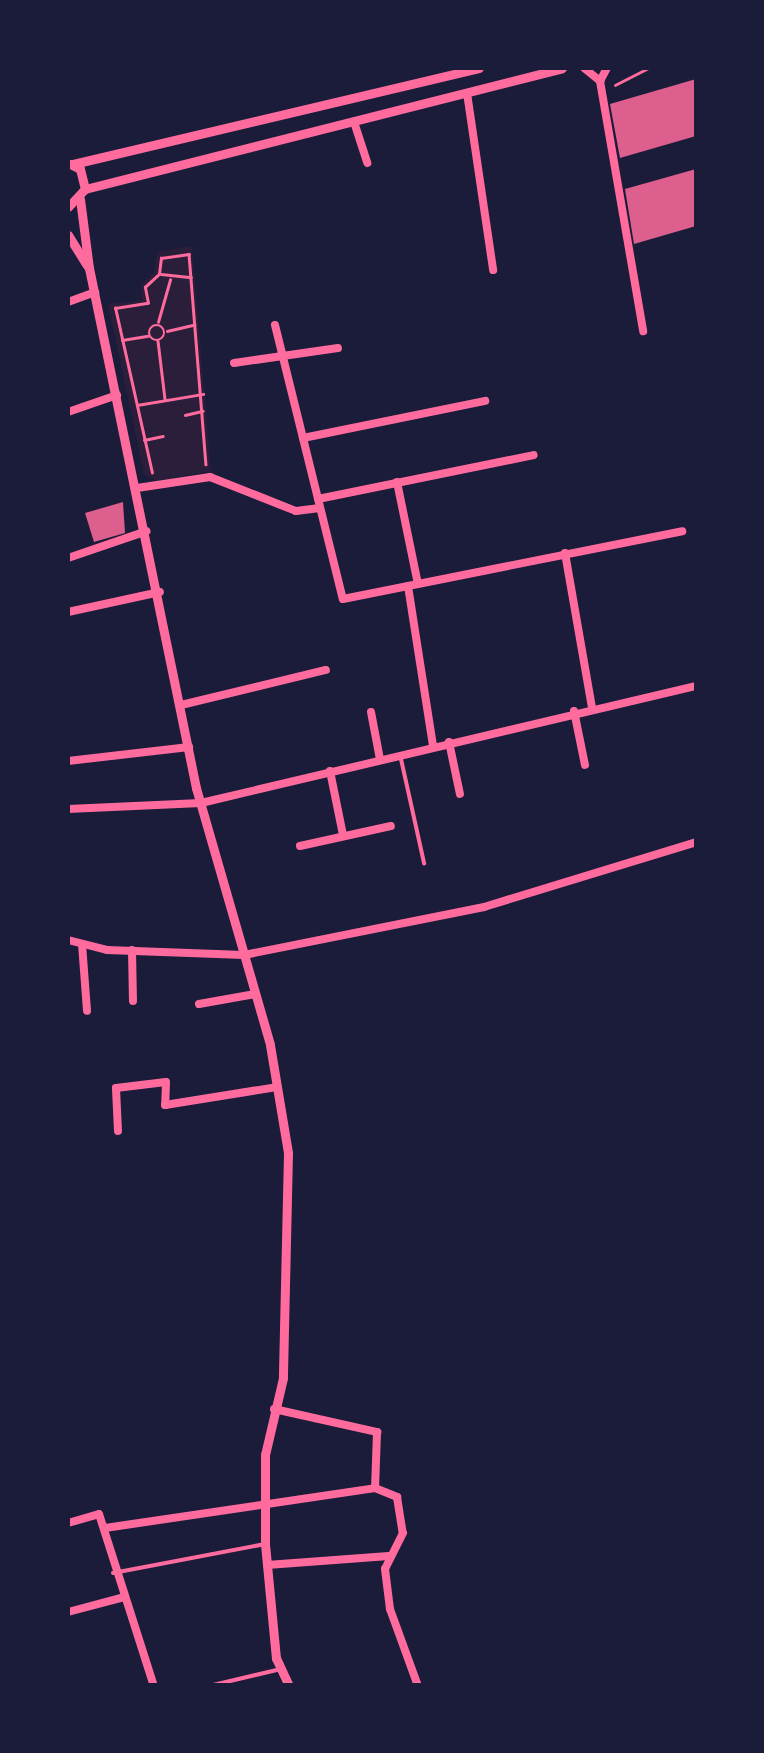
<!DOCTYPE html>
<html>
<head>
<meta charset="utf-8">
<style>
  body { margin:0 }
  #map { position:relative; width:764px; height:1753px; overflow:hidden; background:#1b1b3a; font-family:"Source Sans 3",sans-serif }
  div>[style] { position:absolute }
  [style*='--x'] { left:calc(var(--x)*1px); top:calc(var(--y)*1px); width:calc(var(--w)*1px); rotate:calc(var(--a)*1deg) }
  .green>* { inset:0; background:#2a1e3b }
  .building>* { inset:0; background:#dd5f8e }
  .path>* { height:2.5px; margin:-1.25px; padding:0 1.25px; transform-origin:1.25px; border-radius:1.25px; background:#ff6b9d }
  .path>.ring { margin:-1.25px; padding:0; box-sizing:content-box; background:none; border:2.5px solid #ff6b9d; border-radius:50% }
  .service>* { height:4px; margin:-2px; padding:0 2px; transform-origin:2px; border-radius:2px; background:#ff6b9d }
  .minor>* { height:8px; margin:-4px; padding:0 4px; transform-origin:4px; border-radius:4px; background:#ff6b9d }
  .tertiary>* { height:9px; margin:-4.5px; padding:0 4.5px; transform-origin:4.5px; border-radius:4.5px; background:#ff6b9d }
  span { translate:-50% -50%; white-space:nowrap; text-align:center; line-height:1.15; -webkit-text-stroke:10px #1b1b3a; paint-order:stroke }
  .frame { position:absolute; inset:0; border:70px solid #1b1b3a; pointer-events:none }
</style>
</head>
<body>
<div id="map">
  <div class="green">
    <div style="clip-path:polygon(192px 246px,211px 471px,156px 481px,144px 474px,108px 304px,142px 300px,141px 285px,154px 272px,157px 252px)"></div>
  </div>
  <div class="building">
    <div style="clip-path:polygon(696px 79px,696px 136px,620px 158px,610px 104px)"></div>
    <div style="clip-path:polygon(696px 169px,696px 226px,634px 244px,625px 189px)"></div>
    <div style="clip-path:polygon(123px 502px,125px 533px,94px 542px,85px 513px)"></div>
  </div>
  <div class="path">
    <div style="--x:615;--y:85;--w:38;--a:-27"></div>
    <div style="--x:161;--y:274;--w:30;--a:6"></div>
    <div style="--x:158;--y:322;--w:44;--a:-74.1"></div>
    <div class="ring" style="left:149px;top:325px;width:13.5px;height:13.5px"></div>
    <div style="--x:167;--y:331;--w:28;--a:-13"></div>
    <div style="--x:122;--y:340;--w:26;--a:-9"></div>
    <div style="--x:158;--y:341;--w:58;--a:83.1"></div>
    <div style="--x:137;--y:405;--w:67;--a:-9.5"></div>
    <div style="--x:185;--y:415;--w:18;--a:-13"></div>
    <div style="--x:144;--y:440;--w:19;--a:-12"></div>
    <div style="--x:152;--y:473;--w:169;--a:-102.6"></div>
    <div style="--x:115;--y:308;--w:33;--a:-9"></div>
    <div style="--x:148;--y:303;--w:16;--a:-101"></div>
    <div style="--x:145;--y:287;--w:19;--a:-43"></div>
    <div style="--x:159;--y:274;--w:16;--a:-83"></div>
    <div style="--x:161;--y:258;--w:28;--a:-8"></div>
    <div style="--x:189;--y:254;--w:211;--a:85.4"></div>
  </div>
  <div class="service">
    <div style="--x:401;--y:759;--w:107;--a:77.5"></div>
    <div style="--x:113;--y:1573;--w:155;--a:-10.8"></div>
    <div style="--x:209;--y:1686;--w:74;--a:-13.3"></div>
  </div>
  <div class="minor">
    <div style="--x:584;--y:68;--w:21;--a:39"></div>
    <div style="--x:600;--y:81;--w:15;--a:-62"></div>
    <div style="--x:600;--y:81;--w:254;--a:80.2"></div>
    <div style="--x:467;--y:93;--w:179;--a:81.6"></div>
    <div style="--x:355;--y:125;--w:40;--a:72"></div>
    <div style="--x:68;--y:302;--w:29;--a:-20"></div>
    <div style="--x:275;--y:325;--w:282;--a:76.1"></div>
    <div style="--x:343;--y:599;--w:346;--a:-11.3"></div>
    <div style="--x:234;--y:363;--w:105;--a:-8.2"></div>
    <div style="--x:68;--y:412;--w:52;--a:-19.1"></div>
    <div style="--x:303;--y:438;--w:186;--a:-11.5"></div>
    <div style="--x:397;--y:482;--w:104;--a:78.4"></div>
    <div style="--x:137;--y:488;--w:74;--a:-8.6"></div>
    <div style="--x:210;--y:477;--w:92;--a:21.6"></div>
    <div style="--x:296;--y:511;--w:24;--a:-7"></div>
    <div style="--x:318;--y:499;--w:220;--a:-11.5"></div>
    <div style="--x:565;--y:553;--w:156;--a:80.1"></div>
    <div style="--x:68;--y:558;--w:83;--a:-18.9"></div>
    <div style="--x:408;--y:586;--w:162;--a:81.1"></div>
    <div style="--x:68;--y:612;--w:94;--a:-12.3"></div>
    <div style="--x:181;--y:705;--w:149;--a:-13.6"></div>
    <div style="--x:574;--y:711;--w:55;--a:78.5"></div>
    <div style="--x:371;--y:712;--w:48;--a:79.2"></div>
    <div style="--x:449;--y:742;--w:53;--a:78.1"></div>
    <div style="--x:68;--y:761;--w:122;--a:-6.6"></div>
    <div style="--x:330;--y:771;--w:65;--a:78.5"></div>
    <div style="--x:68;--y:809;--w:133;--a:-2.6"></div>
    <div style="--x:201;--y:803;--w:509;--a:-13.3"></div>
    <div style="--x:300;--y:846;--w:93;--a:-12.4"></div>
    <div style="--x:68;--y:940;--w:40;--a:14.4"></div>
    <div style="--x:107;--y:950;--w:137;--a:2.1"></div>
    <div style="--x:244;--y:955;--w:245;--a:-11.3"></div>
    <div style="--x:484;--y:907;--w:222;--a:-17"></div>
    <div style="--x:82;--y:944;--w:67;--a:85.7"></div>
    <div style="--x:132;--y:950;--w:51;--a:88.9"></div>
    <div style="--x:199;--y:1004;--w:57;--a:-10.1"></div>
    <div style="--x:118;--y:1131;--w:43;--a:-92.7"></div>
    <div style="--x:116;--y:1088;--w:50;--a:-6.8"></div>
    <div style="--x:166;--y:1082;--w:23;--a:92"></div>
    <div style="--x:165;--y:1105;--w:113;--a:-9.1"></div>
    <div style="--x:274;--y:1409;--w:106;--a:12.6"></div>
    <div style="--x:377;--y:1432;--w:56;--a:92"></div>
    <div style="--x:375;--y:1488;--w:24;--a:22"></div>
    <div style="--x:397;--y:1497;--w:36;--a:81"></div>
    <div style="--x:403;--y:1533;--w:40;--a:116.6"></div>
    <div style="--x:385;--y:1569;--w:40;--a:82.9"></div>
    <div style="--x:390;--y:1609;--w:82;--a:70"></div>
    <div style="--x:68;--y:1523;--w:32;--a:-16"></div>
    <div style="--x:99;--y:1514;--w:181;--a:72.3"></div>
    <div style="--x:105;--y:1528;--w:273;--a:-8.4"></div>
    <div style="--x:267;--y:1565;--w:122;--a:-4.2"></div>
    <div style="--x:68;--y:1612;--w:55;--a:-14.8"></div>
  </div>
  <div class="tertiary">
    <div style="--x:73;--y:164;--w:417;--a:-13.3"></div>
    <div style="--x:85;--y:189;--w:492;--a:-14.2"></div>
    <div style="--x:80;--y:199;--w:70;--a:82.6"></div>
    <div style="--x:89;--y:268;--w:531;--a:78.37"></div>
    <div style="--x:196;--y:788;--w:267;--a:73.9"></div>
    <div style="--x:270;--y:1045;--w:109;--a:80.5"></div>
    <div style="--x:288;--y:1153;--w:225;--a:91.3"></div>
    <div style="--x:283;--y:1378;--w:79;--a:103.2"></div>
    <div style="--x:265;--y:1455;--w:89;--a:90"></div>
    <div style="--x:265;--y:1544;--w:115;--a:84.5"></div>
    <div style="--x:276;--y:1658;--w:31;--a:65"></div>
    <div style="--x:68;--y:207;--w:25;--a:-47"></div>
    <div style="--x:85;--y:189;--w:21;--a:-104"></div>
    <div style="--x:80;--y:169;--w:11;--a:-153"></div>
    <div style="--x:68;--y:235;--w:36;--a:58"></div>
  </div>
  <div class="frame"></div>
</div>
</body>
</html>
